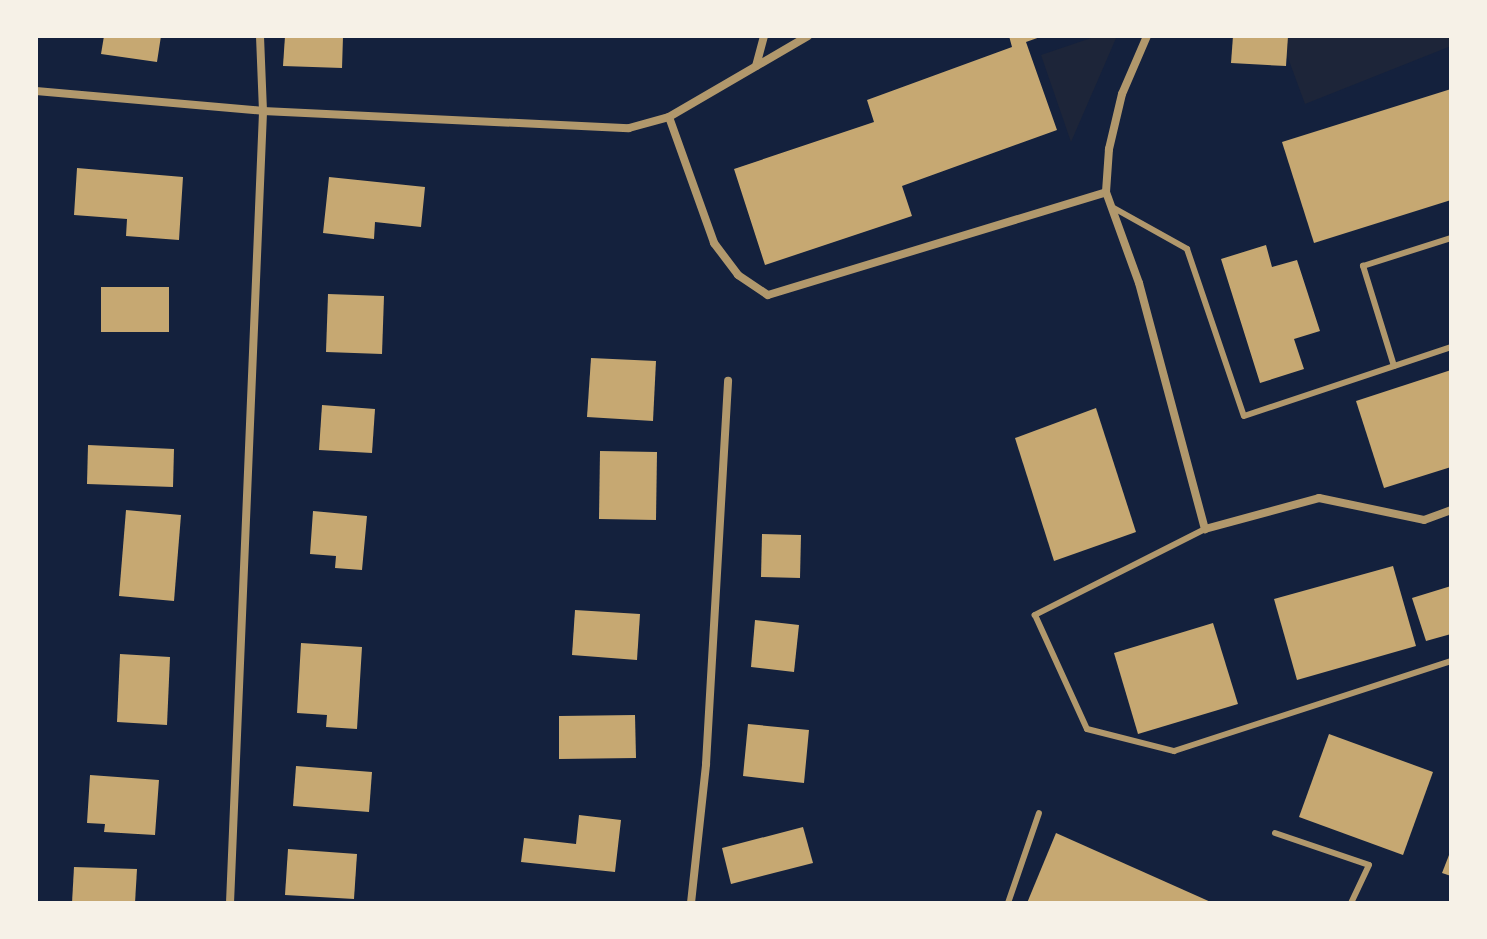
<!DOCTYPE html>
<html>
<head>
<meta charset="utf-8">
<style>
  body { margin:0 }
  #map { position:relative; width:1487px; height:939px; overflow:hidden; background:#14213d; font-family:"Exo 2",sans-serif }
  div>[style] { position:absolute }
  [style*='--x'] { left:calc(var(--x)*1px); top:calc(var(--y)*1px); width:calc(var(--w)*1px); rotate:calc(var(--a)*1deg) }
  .green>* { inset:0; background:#1d2539 }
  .building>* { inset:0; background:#c6a872 }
  .service>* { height:6px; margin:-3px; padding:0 3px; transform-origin:3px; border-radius:3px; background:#b1986c }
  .minor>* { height:8px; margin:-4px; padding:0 4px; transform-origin:4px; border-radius:4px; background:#b1986c }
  span { translate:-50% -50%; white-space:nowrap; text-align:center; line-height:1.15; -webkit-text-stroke:6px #f6f1e7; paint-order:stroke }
  .frame { position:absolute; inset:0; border:38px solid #f6f1e7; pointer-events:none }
</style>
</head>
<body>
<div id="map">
  <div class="green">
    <div style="clip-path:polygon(1097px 36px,1117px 36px,1071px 142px,1041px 55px)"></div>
    <div style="clip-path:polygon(1280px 36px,1451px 36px,1451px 46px,1305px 104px)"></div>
  </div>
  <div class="building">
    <div style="clip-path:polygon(104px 36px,161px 36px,157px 62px,101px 54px)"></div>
    <div style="clip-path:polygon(285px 36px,343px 36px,342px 68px,283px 66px)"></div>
    <div style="clip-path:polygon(1009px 36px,1043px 36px,1026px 42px,1057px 130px,902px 186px,912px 216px,765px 265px,734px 169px,874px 122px,867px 100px,1012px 47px)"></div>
    <div style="clip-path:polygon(1233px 36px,1288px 36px,1286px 66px,1231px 63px)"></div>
    <div style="clip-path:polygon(1451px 89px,1451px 200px,1314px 243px,1282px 142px)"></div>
    <div style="clip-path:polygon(77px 168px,183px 177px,179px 240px,126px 236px,127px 219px,74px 215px)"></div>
    <div style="clip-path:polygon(329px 177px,425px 187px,421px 227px,375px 222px,374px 239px,323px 233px)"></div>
    <div style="clip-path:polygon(1266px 245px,1272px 267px,1297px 260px,1320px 331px,1294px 339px,1304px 369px,1260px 383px,1221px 259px)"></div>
    <div style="clip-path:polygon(101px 287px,169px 287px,169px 332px,101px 332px)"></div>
    <div style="clip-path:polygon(328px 294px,384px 296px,382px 354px,326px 352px)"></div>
    <div style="clip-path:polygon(591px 358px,656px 361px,653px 421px,587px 417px)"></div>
    <div style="clip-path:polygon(1451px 370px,1451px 467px,1384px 488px,1356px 401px)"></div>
    <div style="clip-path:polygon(322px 405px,375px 409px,372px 453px,319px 450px)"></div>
    <div style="clip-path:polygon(1096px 408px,1136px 532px,1054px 561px,1015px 438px)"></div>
    <div style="clip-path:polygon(88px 445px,174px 449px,173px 487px,87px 484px)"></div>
    <div style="clip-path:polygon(600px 451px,657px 452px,656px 520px,599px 519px)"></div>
    <div style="clip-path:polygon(126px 510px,181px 515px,174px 601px,119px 596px)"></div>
    <div style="clip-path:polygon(313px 511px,367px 516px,362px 570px,335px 568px,336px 556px,310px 554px)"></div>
    <div style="clip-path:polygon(762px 534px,801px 535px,800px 578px,761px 577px)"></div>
    <div style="clip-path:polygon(1393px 566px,1416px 646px,1297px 680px,1274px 599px)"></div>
    <div style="clip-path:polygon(1451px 586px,1451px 634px,1426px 641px,1412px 598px)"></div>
    <div style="clip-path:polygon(575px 610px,640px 614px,637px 660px,572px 655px)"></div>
    <div style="clip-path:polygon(755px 620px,799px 625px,794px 672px,751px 667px)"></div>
    <div style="clip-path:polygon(1213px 623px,1238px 704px,1138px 734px,1114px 653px)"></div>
    <div style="clip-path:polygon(301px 643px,362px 647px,357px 729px,326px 727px,327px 715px,297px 713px)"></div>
    <div style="clip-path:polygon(120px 654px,170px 657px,167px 725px,117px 722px)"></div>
    <div style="clip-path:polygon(635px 715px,636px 758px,559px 759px,559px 716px)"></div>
    <div style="clip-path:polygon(748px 724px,809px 730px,804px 783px,743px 776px)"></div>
    <div style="clip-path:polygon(1329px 734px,1433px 772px,1403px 855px,1299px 817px)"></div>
    <div style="clip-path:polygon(296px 766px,372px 772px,369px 812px,293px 806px)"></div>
    <div style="clip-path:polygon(90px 775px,159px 780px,155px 835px,104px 832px,105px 824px,87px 823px)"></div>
    <div style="clip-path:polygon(579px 815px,621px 820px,615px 872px,521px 862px,524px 838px,576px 844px)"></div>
    <div style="clip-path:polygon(803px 827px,813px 863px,731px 884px,722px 848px)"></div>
    <div style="clip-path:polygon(1056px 833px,1213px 903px,1027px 903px)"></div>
    <div style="clip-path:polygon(288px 849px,357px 854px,354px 899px,285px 895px)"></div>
    <div style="clip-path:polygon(1451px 850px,1451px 876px,1442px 873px)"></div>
    <div style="clip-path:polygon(74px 867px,137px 869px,135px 903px,72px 903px)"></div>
  </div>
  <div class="service">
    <div style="--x:1112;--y:207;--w:86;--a:29.2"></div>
    <div style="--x:1187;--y:249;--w:176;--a:71.2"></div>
    <div style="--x:1244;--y:416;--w:218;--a:-18.4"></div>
    <div style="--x:1394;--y:366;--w:105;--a:-107.2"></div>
    <div style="--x:1363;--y:266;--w:92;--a:-17.7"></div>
    <div style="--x:1205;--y:529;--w:191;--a:153.2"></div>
    <div style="--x:1035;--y:615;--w:125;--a:65.5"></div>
    <div style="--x:1087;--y:729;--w:90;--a:14.2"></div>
    <div style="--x:1174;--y:751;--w:291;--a:-18"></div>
    <div style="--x:1275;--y:833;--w:99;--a:18.8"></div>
    <div style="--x:1369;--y:865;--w:42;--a:115.3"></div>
    <div style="--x:1008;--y:903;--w:95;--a:-71"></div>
  </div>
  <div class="minor">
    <div style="--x:808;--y:36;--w:161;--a:149.8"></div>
    <div style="--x:669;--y:117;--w:134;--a:70.3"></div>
    <div style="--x:714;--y:243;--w:40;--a:53"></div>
    <div style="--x:738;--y:275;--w:36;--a:34"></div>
    <div style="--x:768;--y:295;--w:353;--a:-16.9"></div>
    <div style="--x:1147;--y:36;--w:63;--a:113.3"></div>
    <div style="--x:1122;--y:94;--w:57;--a:103.3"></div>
    <div style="--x:1109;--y:149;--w:43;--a:94"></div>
    <div style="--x:1106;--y:192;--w:97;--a:70.1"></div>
    <div style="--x:1139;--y:283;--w:255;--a:75"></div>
    <div style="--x:1205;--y:529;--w:118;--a:-15.2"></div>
    <div style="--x:1319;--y:498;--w:107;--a:11.8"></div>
    <div style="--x:1424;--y:520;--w:29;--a:-20"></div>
    <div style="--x:756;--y:66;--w:31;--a:-75"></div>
    <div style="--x:36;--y:91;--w:228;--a:5"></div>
    <div style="--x:263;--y:111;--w:366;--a:2.7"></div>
    <div style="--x:629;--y:128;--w:41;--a:-15.4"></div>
    <div style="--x:230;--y:903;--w:793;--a:-87.61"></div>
    <div style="--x:263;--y:111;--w:75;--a:-92.3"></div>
    <div style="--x:691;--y:903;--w:140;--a:-83.8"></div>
    <div style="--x:706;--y:764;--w:384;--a:-86.7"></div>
  </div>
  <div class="frame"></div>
</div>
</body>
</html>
